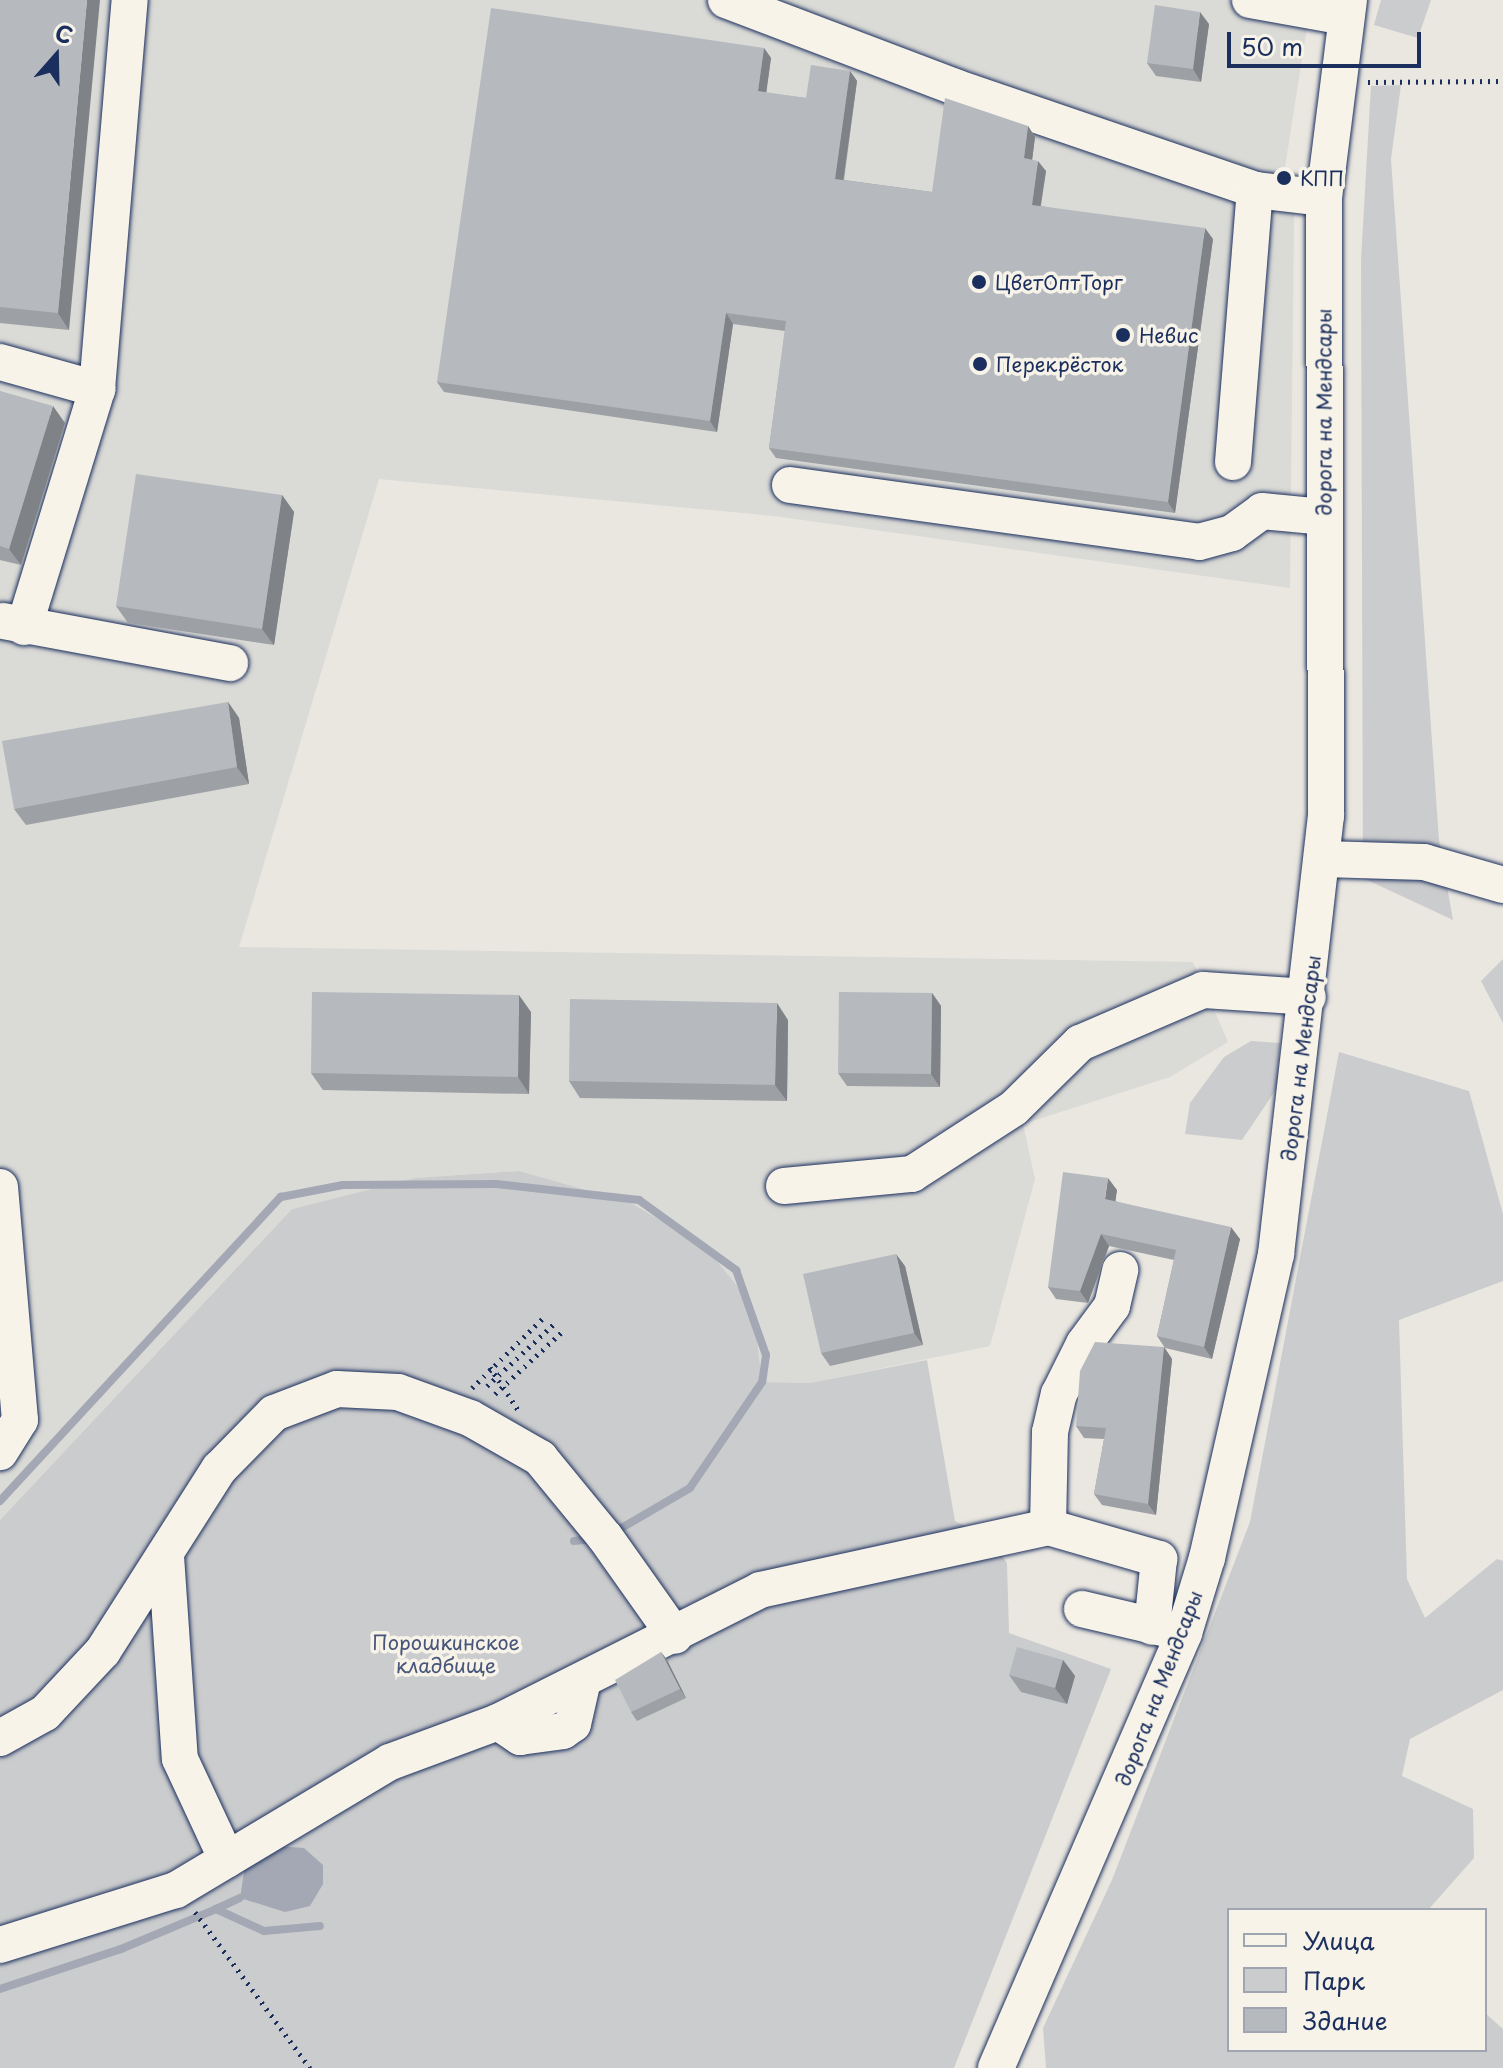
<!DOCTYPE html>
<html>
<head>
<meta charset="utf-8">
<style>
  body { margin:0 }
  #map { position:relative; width:1503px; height:2068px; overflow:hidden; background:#eae7e0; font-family:"Playpen Sans",sans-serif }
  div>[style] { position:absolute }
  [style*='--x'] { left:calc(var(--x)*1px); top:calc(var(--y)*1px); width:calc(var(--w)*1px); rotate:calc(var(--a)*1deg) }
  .built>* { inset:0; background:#dadad6 }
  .green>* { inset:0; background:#cbcccd }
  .water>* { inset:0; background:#a3a8b4 }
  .stream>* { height:8px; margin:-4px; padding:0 4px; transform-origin:4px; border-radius:4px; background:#a3a8b4 }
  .path>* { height:5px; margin-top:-2.5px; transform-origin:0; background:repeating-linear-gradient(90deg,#1b2f5e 0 2px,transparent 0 8px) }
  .roads { filter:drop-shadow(0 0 2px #1b2f5e) drop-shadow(0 0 2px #1b2f5e) }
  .minor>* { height:36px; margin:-18px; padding:0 18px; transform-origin:18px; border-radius:18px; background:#f7f3e8 }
  .wall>* { inset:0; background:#9da0a4 }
  .shaded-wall>* { inset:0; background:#7f8286 }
  .building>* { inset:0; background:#b6babf }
  .dots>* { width:22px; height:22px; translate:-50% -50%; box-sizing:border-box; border:4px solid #f7f3e8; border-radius:50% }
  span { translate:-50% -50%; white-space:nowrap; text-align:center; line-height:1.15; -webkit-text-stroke:7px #f7f3e8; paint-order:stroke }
  .poi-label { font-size:20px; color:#1b2f5e }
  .left { translate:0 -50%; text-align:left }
  .street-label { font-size:20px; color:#1b2f5e }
  .park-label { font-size:20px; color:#47567a }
  .legend { position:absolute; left:1227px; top:1908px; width:260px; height:144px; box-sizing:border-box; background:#f7f3e8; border:2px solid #9fa5b1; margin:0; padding:10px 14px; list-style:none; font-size:24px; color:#1b2f5e }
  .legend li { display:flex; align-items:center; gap:16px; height:40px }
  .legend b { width:40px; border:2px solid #9fa5b1 }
  .north { position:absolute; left:16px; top:16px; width:80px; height:80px; -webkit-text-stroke:6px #f7f3e8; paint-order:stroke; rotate:20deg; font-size:22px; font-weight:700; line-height:32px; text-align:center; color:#1b2f5e }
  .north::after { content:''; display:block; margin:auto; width:28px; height:36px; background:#1b2f5e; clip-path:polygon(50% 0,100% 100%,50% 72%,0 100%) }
  .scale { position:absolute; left:1227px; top:32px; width:194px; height:36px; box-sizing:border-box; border:4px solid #1b2f5e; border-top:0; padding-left:10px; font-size:24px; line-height:28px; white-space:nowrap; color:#1b2f5e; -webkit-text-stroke:6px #f7f3e8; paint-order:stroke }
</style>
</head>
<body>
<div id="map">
  <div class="built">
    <div style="clip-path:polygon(0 0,1317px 0,1306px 34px,1285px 167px,1294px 173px,1294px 219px,1290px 588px,774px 516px,379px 479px,239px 947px,1193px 962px,1228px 1042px,1170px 1077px,1023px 1124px,1035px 1179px,990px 1346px,810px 1383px,762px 1382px,753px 1306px,705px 1246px,629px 1202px,519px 1171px,415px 1178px,292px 1209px,0 1520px)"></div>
  </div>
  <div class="green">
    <div style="clip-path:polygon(1381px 0,1431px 0,1418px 38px,1374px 25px)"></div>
    <div style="clip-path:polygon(1401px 85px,1391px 159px,1439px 840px,1453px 920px,1363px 878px,1361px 260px,1371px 86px)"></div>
    <div style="clip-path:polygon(1503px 959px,1503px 1023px,1481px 981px)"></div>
    <div style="clip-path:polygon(1251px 1041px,1280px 1043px,1277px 1088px,1242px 1140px,1185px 1134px,1190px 1103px,1224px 1057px)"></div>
    <div style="clip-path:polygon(1339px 1052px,1469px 1091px,1503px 1214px,1503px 1281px,1399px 1320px,1407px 1579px,1425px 1618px,1497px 1559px,1503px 1561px,1503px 1690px,1410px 1739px,1402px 1776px,1473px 1809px,1474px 1858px,1428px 1910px,1229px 1910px,1229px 2050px,1485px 2050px,1485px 2013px,1503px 2029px,1503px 2068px,1046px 2068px,1043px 2028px,1112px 1880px,1250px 1522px)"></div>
    <div style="clip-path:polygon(519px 1171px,629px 1202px,705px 1246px,753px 1306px,762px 1382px,810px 1383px,927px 1360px,955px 1521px,990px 1538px,1007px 1563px,1009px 1633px,1111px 1669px,954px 2068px,0 2068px,0 1520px,292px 1209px,415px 1178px)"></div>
  </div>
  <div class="water">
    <div style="clip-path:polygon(276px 1846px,304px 1848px,323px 1865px,323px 1884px,310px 1906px,285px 1912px,240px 1898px,246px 1859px)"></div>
  </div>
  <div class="stream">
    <div style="--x:0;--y:1501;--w:414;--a:-47.3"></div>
    <div style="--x:281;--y:1197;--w:63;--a:-11"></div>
    <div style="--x:343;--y:1185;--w:153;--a:-0.4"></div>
    <div style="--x:496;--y:1184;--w:144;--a:6.4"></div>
    <div style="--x:639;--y:1200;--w:120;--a:35.8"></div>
    <div style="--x:736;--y:1270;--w:90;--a:70.6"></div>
    <div style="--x:766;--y:1355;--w:27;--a:98"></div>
    <div style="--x:762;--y:1382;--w:128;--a:124.2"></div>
    <div style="--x:690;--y:1488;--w:89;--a:149.7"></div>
    <div style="--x:574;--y:1541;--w:19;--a:-6"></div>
    <div style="--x:216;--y:1909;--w:26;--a:-25"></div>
    <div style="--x:0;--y:1989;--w:127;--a:-18.3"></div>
    <div style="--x:121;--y:1949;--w:103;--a:-22.8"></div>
    <div style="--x:216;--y:1909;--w:53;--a:24.6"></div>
    <div style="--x:264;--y:1931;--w:56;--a:-5.1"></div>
  </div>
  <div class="path">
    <div style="--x:1368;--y:82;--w:135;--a:-0.4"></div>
    <div style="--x:490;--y:1367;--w:51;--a:56.9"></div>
    <div style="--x:487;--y:1386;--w:91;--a:-42.8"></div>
    <div style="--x:472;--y:1388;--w:103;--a:-44.6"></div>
    <div style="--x:495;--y:1394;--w:91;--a:-42.8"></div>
    <div style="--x:195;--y:1912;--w:194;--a:53.6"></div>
  </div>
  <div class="roads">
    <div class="minor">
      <div style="--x:726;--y:0;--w:245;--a:20.8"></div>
      <div style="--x:955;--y:87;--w:317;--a:18.9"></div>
      <div style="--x:1250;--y:0;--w:97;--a:10.1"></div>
      <div style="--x:0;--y:362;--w:101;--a:15.6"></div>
      <div style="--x:1233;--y:462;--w:273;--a:-85.4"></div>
      <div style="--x:1255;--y:190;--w:69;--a:6.6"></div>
      <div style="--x:790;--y:485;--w:413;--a:7.9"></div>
      <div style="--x:1199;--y:542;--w:34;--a:-15"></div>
      <div style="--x:1232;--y:533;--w:37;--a:-36"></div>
      <div style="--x:1262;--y:511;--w:61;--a:5.6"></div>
      <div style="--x:3;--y:621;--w:231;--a:10.5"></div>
      <div style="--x:24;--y:627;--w:249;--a:-72.9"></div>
      <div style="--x:97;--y:389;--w:390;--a:-85.2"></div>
      <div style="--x:1323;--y:859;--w:101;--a:1.7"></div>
      <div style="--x:1424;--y:862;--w:82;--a:16.2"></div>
      <div style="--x:784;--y:1186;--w:129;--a:-5.4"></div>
      <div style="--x:912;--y:1174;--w:121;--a:-32.9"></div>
      <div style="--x:1014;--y:1108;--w:93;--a:-44.6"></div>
      <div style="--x:1080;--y:1043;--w:134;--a:-23.3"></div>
      <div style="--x:1203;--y:990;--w:105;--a:3.8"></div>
      <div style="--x:0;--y:1187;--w:234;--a:85.1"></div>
      <div style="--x:20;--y:1420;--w:38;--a:122"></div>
      <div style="--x:1048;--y:1527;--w:95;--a:-88.8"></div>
      <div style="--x:1050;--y:1432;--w:39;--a:-77"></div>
      <div style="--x:1059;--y:1394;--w:56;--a:-63.4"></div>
      <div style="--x:1084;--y:1344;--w:47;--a:-53.6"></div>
      <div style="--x:1112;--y:1306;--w:37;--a:-77"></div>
      <div style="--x:166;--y:1556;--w:203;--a:86.1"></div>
      <div style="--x:180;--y:1759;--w:111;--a:65"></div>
      <div style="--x:1082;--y:1609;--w:96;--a:13.3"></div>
      <div style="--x:498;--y:1722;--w:27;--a:34"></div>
      <div style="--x:520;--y:1737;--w:43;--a:-7.9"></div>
      <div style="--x:563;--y:1731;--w:12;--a:-35"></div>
      <div style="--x:573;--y:1724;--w:45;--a:-77.2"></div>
      <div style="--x:0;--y:1738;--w:51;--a:-29.1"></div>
      <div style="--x:45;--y:1713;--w:85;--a:-46.9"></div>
      <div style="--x:103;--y:1651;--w:216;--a:-57.5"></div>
      <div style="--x:219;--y:1469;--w:78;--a:-45.5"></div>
      <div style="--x:274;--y:1413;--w:67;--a:-20.9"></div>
      <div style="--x:337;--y:1389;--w:61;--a:2.8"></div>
      <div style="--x:398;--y:1392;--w:77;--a:19.9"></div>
      <div style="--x:470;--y:1418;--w:81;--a:29.7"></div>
      <div style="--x:540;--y:1458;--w:102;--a:50.6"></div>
      <div style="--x:605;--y:1537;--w:121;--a:54.7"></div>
      <div style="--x:0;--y:1945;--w:184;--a:-17.4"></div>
      <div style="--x:176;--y:1890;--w:249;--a:-30.9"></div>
      <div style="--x:390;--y:1762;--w:115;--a:-20.3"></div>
      <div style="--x:498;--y:1722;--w:293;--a:-26.7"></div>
      <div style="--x:760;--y:1590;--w:295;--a:-12.3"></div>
      <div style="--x:1048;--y:1527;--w:116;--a:16.1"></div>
      <div style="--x:1159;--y:1559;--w:68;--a:95.9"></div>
      <div style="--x:996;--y:2068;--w:474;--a:-66.6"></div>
      <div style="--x:1184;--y:1633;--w:78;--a:-73"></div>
      <div style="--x:1207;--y:1558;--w:312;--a:-77.2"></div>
      <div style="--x:1276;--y:1254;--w:441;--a:-83.5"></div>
      <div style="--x:1326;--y:816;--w:618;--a:-90.19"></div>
      <div style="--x:1324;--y:198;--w:200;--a:-82.8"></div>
    </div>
  </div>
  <div class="wall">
    <div style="clip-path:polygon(0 0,69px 330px,0 323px)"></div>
    <div style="clip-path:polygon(1209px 24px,1201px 82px,1156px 76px,1147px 63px)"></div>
    <div style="clip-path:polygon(764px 48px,771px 58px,766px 93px,806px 98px,850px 71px,857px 81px,844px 180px,932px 192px,1028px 126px,1035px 137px,1032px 160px,1046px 171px,1041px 206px,1213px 239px,1175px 513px,776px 458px,769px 448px,785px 331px,733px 324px,717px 432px,444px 392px,437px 382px)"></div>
    <div style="clip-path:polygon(0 391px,65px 423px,21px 565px,0 560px)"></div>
    <div style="clip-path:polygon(282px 495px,294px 512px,274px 645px,128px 623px,116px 606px)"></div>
    <div style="clip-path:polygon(228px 702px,239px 718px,249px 784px,26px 825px,14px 809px)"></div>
    <div style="clip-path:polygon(932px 993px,941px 1006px,940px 1087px,847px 1086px,838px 1073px)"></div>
    <div style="clip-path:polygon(531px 1012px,529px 1094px,323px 1090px,311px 1073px)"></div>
    <div style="clip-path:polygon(788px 1020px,787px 1101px,580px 1098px,569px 1081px)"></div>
    <div style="clip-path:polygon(1117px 1190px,1115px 1201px,1240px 1239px,1212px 1359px,1165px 1348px,1157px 1336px,1174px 1260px,1109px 1246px,1088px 1303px,1056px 1299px,1048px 1287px)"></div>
    <div style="clip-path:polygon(905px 1266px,923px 1345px,830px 1366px,821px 1353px)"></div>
    <div style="clip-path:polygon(1164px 1347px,1172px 1359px,1156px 1515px,1102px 1505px,1094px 1494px,1104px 1439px,1084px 1438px,1076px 1426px)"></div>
    <div style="clip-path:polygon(661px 1652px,667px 1660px,686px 1698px,637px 1721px,631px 1712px)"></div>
    <div style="clip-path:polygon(1063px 1660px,1075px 1676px,1067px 1704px,1021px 1692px,1009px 1675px)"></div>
  </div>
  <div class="shaded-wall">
    <div style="clip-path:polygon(87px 0,100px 0,69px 330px,58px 313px)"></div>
    <div style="clip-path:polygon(1200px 12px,1209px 24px,1201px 82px,1193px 69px)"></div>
    <div style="clip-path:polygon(764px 48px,771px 58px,765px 102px,758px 91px)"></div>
    <div style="clip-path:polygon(850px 71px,857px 81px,842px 189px,835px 179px)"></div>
    <div style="clip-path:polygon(1028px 126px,1035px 137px,1031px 169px,1024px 158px)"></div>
    <div style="clip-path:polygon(1038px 161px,1046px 171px,1039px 215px,1032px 205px)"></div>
    <div style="clip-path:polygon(1205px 228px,1213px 239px,1175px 513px,1168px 502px)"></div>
    <div style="clip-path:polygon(726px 313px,733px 324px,717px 432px,710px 421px)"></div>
    <div style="clip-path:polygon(53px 406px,65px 423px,21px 565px,9px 549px)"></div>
    <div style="clip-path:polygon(282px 495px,294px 512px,274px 645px,262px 629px)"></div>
    <div style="clip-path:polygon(228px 702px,239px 718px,249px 784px,237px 767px)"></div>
    <div style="clip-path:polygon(932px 993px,941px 1006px,940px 1087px,931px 1074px)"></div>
    <div style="clip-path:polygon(519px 995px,531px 1012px,529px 1094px,518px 1077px)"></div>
    <div style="clip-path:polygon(777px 1003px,788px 1020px,787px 1101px,775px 1085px)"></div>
    <div style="clip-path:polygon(1108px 1178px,1117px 1190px,1114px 1212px,1105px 1199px)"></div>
    <div style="clip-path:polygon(1231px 1227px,1240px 1239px,1212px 1359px,1204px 1347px)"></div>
    <div style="clip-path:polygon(1101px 1234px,1109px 1246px,1088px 1303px,1080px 1291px)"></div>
    <div style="clip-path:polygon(896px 1254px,905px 1266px,923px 1345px,914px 1333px)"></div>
    <div style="clip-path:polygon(1164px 1347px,1172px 1359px,1156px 1515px,1148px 1504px)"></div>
    <div style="clip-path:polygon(661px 1652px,667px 1660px,686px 1698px,680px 1689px)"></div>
    <div style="clip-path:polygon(1063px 1660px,1075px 1676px,1067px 1704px,1055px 1688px)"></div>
  </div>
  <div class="building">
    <div style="clip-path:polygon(0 0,87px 0,58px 313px,0 307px)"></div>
    <div style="clip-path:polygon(1155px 5px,1200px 12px,1193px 69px,1147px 63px)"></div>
    <div style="clip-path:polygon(491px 8px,764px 48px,758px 91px,806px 98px,811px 65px,850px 71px,835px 179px,932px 192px,945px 98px,1028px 126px,1024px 158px,1038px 161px,1032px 205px,1205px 228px,1168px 502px,769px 448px,786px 321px,726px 313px,710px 421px,437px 382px)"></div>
    <div style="clip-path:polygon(0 391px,53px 406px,9px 549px,0 546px)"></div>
    <div style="clip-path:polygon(136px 474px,282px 495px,262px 629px,116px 606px)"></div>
    <div style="clip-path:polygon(228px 702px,237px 767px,14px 809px,2px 741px)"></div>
    <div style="clip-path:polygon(312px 992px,519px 995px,518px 1077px,311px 1073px)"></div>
    <div style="clip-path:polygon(839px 992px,932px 993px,931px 1074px,838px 1073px)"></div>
    <div style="clip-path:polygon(570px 999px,777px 1003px,775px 1085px,569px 1081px)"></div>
    <div style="clip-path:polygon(1063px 1172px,1108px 1178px,1105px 1199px,1231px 1227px,1204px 1347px,1157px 1336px,1176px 1250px,1101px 1234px,1080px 1291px,1048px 1287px)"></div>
    <div style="clip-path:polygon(896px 1254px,914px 1333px,821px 1353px,803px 1274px)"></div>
    <div style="clip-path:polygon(1095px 1342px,1164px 1347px,1148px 1504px,1094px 1494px,1106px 1428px,1076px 1426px,1080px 1371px)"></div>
    <div style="clip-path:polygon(1017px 1647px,1063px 1660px,1055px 1688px,1009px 1675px)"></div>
    <div style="clip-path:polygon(661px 1652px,680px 1689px,631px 1712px,615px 1680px)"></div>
  </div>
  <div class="dots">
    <div style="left:1284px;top:178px;background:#1b2f5e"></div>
    <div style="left:979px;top:282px;background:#1b2f5e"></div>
    <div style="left:1123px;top:335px;background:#1b2f5e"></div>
    <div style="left:980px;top:364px;background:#1b2f5e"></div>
  </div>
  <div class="poi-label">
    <span class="left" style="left:1300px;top:178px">КПП</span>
    <span class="left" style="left:995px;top:282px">ЦветОптТорг</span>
    <span class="left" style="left:1139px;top:335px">Невис</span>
    <span class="left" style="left:996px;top:364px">Перекрёсток</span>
  </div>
  <div class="street-label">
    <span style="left:1324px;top:412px;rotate:-90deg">дорога на Мендсары</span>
    <span style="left:1301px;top:1058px;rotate:-83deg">дорога на Мендсары</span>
    <span style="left:1159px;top:1688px;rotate:-69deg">дорога на Мендсары</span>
  </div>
  <div class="park-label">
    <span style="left:446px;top:1654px">Порошкинское<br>кладбище</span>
  </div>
  <ul class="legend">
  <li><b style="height:10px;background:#f7f3e8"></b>Улица</li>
  <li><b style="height:22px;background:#cbcccd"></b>Парк</li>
  <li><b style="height:22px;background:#b6babf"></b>Здание</li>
  </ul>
  <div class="north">С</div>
  <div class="scale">50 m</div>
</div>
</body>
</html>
